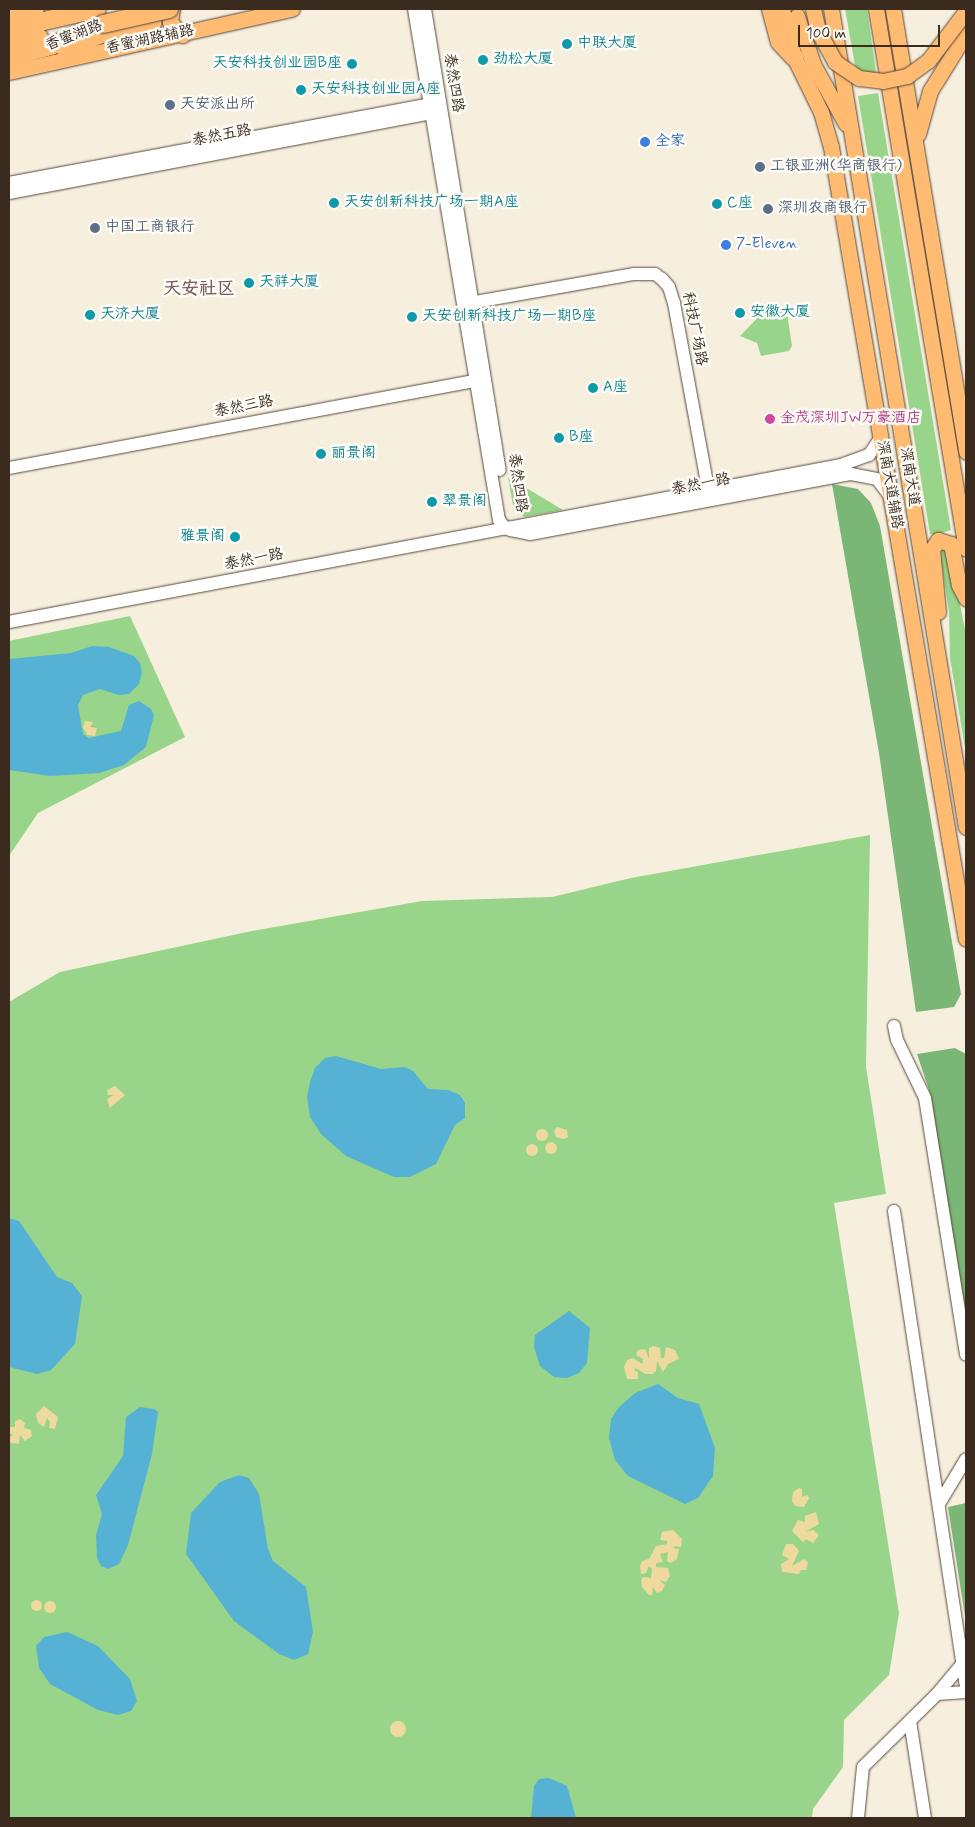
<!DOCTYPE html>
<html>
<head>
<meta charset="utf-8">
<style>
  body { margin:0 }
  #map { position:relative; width:975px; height:1827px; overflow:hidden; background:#f6efde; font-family:Mynerve,"LXGW WenKai TC",sans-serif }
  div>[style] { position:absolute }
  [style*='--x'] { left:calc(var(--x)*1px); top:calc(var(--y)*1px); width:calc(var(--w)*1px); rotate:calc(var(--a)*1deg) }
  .green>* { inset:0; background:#98d489 }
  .forest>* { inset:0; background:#7ab675 }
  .sand>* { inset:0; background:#eeda9e }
  .round { border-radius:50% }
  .water>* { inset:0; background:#56b2d4 }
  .roads { filter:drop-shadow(0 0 1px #57483b) drop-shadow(0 0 1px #57483b) }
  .minor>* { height:12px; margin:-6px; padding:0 6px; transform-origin:6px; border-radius:6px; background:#fff }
  .major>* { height:15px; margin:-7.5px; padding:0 7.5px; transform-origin:7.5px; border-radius:7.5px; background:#ffbb71 }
  .highway>* { height:18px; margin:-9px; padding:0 9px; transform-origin:9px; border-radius:9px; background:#ffbb71 }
  .bridges { filter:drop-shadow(0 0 1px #57483b) drop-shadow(0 0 1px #57483b) }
  .major-bridge>* { height:15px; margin:-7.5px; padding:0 7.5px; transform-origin:7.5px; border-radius:7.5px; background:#ffbb71 }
  .highway-bridge>* { height:18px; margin:-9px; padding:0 9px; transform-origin:9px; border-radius:9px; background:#ffbb71 }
  .dots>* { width:14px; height:14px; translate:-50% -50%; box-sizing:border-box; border:2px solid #fdfcf7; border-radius:50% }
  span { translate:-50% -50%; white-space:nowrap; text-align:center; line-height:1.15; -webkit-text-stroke:5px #fdfcf7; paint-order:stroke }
  .street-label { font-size:15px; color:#3b2a1e }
  .culture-label { font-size:15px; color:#0d838f }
  .left { translate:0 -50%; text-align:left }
  .right { translate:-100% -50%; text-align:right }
  .service-label { font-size:15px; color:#4e5e75 }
  .shop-label { font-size:15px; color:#366cbe }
  .hotel-label { font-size:15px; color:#b23c85 }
  .quarter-label { font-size:18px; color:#78595c; font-weight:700 }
  .frame { position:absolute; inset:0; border:10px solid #3b2a1e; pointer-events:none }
  .scale { position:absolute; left:798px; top:25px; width:142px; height:22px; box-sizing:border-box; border:2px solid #3b2a1e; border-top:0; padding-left:6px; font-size:15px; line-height:18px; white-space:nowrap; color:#3b2a1e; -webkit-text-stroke:4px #fdfcf7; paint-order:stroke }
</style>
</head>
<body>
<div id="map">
  <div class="green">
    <div style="clip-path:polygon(845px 9px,867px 9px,877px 79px,858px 82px)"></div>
    <div style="clip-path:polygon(878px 93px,951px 530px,934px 535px,930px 534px,858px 96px)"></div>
    <div style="clip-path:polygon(770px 305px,787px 313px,792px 346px,789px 351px,761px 356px,757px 343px,740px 336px)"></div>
    <div style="clip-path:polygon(508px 477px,563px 510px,525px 517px,514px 511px)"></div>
    <div style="clip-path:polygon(944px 548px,950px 553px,966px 635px,966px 754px,950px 658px,949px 611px,940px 555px)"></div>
    <div style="clip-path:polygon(130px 616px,185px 737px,38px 813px,9px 856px,9px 641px)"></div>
    <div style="clip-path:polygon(870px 835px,866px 1067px,886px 1194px,834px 1203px,899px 1613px,889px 1675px,844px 1720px,843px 1767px,813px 1809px,812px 1818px,9px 1818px,9px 1002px,60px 972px,252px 931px,422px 901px,552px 897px,631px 878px)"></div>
  </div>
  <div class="forest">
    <div style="clip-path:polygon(832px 484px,858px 489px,871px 503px,880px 526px,961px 994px,954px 1007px,916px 1012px,879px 753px)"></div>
    <div style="clip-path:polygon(955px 1048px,966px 1054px,966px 1321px,930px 1093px,917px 1054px)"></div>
    <div style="clip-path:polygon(966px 1503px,966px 1623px,948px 1507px)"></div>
  </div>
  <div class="sand">
    <div style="clip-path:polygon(85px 721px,93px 722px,90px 727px,97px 728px,95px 736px,87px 735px,83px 727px)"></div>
    <div style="clip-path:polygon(115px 1086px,125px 1095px,110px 1108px,107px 1099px,114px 1095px,108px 1095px,107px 1090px)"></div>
    <div style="clip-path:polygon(557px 1127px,567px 1130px,568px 1137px,563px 1139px,556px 1137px,554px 1131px)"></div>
    <div class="round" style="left:536px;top:1129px;width:12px;height:12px"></div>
    <div class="round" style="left:545px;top:1142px;width:12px;height:12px"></div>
    <div class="round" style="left:526px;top:1144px;width:12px;height:12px"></div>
    <div style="clip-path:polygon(654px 1346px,660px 1348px,661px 1358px,664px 1358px,666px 1347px,675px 1350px,679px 1359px,668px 1364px,663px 1372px,657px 1361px,656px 1371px,652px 1374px,645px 1374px,636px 1368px,634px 1370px,638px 1372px,638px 1379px,627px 1379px,624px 1367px,627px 1360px,633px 1358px,642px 1364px,643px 1359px,636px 1355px,638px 1350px,645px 1349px,649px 1359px,649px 1348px)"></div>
    <div style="clip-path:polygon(44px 1406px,58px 1417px,55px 1429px,49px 1428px,50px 1422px,47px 1418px,44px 1427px,38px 1423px,36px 1414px)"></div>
    <div style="clip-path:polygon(20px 1419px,25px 1423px,24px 1428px,31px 1430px,32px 1436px,25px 1441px,20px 1435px,19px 1444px,11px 1443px,9px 1439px,13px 1434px,9px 1434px,9px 1427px,15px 1427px,15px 1421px)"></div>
    <div style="clip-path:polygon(799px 1488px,802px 1489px,802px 1497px,807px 1495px,809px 1498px,804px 1507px,795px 1506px,792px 1501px,793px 1492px)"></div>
    <div style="clip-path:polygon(816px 1512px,819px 1524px,805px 1532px,813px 1530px,819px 1535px,813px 1543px,806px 1539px,803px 1542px,792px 1531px,798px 1520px,805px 1522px,805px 1516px)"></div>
    <div style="clip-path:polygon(673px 1530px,682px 1539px,681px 1547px,675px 1546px,673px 1548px,679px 1549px,677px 1559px,671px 1563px,667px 1561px,668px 1552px,660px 1554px,663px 1562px,656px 1563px,656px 1567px,668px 1568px,670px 1576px,666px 1582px,659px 1580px,665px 1585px,662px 1591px,657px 1593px,653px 1587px,652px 1595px,649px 1595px,642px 1587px,641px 1580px,643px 1577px,651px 1578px,652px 1569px,649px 1566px,646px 1573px,641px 1574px,640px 1566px,642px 1561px,649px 1559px,656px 1546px,667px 1544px,667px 1541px,660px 1540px,662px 1532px)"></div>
    <div style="clip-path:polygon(786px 1544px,793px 1544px,799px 1551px,792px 1566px,804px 1559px,808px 1562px,806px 1570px,801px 1570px,799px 1574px,782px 1572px,781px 1564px,789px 1559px,782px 1555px)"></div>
    <div class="round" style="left:30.5px;top:1599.5px;width:11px;height:11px"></div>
    <div class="round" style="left:44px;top:1601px;width:12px;height:12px"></div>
    <div class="round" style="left:390px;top:1721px;width:16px;height:16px"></div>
  </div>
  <div class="water">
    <div style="clip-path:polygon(92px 646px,109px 647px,134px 656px,140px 663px,142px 673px,139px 684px,129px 694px,119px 695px,100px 689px,83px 695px,78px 705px,83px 734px,89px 738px,121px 731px,129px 705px,139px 701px,151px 709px,154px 715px,146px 747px,124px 765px,99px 773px,50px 776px,9px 770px,9px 659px,71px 653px)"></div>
    <div style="clip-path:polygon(336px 1056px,381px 1069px,405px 1067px,413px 1071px,428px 1089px,448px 1090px,460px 1095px,465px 1103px,465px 1118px,455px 1125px,436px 1164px,410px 1177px,394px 1177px,346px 1156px,321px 1134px,310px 1117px,307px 1097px,310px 1082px,315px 1068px,325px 1058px)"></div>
    <div style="clip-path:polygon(9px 1218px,19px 1221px,57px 1277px,72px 1283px,82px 1296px,75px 1344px,51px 1370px,37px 1374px,9px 1367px)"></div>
    <div style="clip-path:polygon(569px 1311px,590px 1328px,587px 1363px,579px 1373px,567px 1378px,554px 1377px,540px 1366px,534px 1347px,535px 1335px)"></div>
    <div style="clip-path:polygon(658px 1384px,678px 1398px,699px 1404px,715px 1448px,713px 1476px,698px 1498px,685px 1504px,628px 1476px,615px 1460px,609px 1438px,611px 1419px,619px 1407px,635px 1393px)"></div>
    <div style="clip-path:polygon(140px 1407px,154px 1409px,158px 1412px,152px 1454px,128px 1545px,119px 1564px,108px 1569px,101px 1566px,97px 1558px,96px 1535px,102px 1514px,96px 1495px,123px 1456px,126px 1417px)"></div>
    <div style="clip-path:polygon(239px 1475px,249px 1478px,259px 1494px,268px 1549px,273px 1561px,306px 1587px,313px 1632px,308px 1654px,294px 1660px,279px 1654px,234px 1621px,186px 1554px,191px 1513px,220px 1482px)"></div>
    <div style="clip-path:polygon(67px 1632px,98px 1646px,130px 1679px,137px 1701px,131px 1711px,118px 1715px,98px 1710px,50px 1684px,39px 1668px,36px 1646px,44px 1637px)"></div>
    <div style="clip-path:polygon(549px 1778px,567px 1786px,576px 1818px,531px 1818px,534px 1786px,539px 1779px)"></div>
  </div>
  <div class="roads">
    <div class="minor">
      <div style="--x:414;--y:9;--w:518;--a:80.56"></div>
      <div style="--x:499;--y:520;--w:11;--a:52"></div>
      <div style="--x:425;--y:9;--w:467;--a:80.8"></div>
      <div style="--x:9;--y:183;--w:435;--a:-10.6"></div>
      <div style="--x:9;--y:193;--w:438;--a:-10.7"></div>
      <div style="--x:464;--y:304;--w:173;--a:-10"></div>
      <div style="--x:634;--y:274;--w:21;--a:0"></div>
      <div style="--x:655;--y:274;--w:9;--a:36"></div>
      <div style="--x:662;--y:279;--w:11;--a:49"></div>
      <div style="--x:669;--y:287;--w:17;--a:73"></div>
      <div style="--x:674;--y:303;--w:200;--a:79.6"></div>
      <div style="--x:9;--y:468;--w:482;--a:-10.6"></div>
      <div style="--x:510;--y:530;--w:20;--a:11"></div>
      <div style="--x:530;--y:534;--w:327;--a:-10.6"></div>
      <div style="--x:851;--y:474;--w:26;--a:11"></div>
      <div style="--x:877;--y:479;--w:21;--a:53"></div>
      <div style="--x:9;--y:622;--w:847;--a:-10.69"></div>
      <div style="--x:841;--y:465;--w:30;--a:-20"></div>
      <div style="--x:869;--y:455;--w:22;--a:-56"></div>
      <div style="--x:894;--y:1026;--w:14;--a:78"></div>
      <div style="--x:897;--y:1040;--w:64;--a:64.2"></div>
      <div style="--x:925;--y:1098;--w:260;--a:80.9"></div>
      <div style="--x:894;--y:1211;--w:479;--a:81.4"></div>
      <div style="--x:939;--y:1504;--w:52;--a:-59"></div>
      <div style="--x:937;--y:1694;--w:29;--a:-4"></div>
      <div style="--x:910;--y:1721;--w:98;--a:81.2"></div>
      <div style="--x:858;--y:1818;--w:51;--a:-84.4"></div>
      <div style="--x:863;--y:1767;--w:104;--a:-44.6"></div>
      <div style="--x:937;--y:1694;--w:40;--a:-50"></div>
    </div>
    <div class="major">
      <div style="--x:172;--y:9;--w:13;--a:99"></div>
      <div style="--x:170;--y:22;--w:18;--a:47"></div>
      <div style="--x:782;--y:9;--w:49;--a:76"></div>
      <div style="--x:794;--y:57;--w:61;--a:63.9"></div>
      <div style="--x:821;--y:112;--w:36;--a:74"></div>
      <div style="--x:831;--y:147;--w:803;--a:80.33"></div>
      <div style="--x:831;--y:9;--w:829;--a:80.63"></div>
      <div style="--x:876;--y:9;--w:547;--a:80.54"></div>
      <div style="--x:893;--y:9;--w:449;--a:80.6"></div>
      <div style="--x:797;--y:16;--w:51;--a:71.6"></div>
      <div style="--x:813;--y:64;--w:68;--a:61.2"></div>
      <div style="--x:64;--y:50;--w:37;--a:-22"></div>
      <div style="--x:98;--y:36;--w:57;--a:-13.3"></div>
      <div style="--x:9;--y:72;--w:290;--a:-12.6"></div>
      <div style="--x:918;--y:134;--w:45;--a:-74.4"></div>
      <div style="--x:930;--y:91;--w:68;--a:-58.2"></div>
      <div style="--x:938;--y:612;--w:63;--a:-95.4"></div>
      <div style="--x:932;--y:549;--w:11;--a:-56"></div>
      <div style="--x:938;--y:540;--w:14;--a:17"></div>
      <div style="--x:951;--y:544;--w:42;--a:79"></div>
      <div style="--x:959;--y:585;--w:15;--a:62"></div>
    </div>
    <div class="highway">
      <div style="--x:771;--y:9;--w:34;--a:75"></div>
      <div style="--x:780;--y:42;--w:21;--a:47"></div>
      <div style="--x:9;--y:14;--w:26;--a:-11"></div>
      <div style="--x:9;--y:29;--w:90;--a:-12.8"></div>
      <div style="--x:9;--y:44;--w:31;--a:-11"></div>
      <div style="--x:9;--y:57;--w:43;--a:-14.7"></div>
      <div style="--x:51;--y:46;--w:56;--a:-22.9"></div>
    </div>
  </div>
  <div class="bridges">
    <div class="major-bridge">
      <div style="--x:813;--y:9;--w:23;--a:77"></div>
      <div style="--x:818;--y:31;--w:35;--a:61"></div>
      <div style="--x:835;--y:62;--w:29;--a:34"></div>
      <div style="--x:859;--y:78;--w:24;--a:7"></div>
      <div style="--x:883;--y:81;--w:25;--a:-12"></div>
      <div style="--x:907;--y:76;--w:26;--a:-36"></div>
      <div style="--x:928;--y:61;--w:63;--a:-52.8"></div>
    </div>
    <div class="highway-bridge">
      <div style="--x:103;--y:24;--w:68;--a:-12.8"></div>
    </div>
  </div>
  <div class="dots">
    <div style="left:567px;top:44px;background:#0f9aa8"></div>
    <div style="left:483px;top:60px;background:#0f9aa8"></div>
    <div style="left:352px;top:64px;background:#0f9aa8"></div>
    <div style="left:301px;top:90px;background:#0f9aa8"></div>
    <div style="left:170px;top:105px;background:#5c6f8a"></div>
    <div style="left:645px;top:142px;background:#3f7fe0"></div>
    <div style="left:760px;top:167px;background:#5c6f8a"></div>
    <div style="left:334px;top:203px;background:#0f9aa8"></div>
    <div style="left:717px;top:204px;background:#0f9aa8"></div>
    <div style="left:768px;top:209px;background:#5c6f8a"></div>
    <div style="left:95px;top:228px;background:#5c6f8a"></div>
    <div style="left:726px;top:245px;background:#3f7fe0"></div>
    <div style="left:249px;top:283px;background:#0f9aa8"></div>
    <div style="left:740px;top:313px;background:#0f9aa8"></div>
    <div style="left:90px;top:315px;background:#0f9aa8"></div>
    <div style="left:412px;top:317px;background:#0f9aa8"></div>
    <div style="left:593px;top:388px;background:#0f9aa8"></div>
    <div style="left:770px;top:419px;background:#d1479c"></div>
    <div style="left:559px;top:438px;background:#0f9aa8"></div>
    <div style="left:321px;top:454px;background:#0f9aa8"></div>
    <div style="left:432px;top:502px;background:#0f9aa8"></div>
    <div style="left:235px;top:537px;background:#0f9aa8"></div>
  </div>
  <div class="street-label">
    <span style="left:74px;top:36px;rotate:-21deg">香蜜湖路</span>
    <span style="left:150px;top:40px;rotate:-12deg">香蜜湖路辅路</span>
    <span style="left:453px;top:83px;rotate:81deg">泰然四路</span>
    <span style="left:222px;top:136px;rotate:-11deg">泰然五路</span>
    <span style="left:694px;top:329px;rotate:79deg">科技广场路</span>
    <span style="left:244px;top:407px;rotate:-11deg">泰然三路</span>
    <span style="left:909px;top:477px;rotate:81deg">深南大道</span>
    <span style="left:517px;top:483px;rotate:82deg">泰然四路</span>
    <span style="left:701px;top:485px;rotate:-11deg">泰然一路</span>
    <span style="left:889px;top:485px;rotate:80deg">深南大道辅路</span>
    <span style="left:254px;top:560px;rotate:-11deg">泰然一路</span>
  </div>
  <div class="culture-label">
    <span class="left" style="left:577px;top:44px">中联大厦</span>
    <span class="left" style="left:493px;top:60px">劲松大厦</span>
    <span class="right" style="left:342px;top:64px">天安科技创业园B座</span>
    <span class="left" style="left:311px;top:90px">天安科技创业园A座</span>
    <span class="left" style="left:344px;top:203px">天安创新科技广场一期A座</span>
    <span class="left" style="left:727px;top:204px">C座</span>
    <span class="left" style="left:259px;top:283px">天祥大厦</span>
    <span class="left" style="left:750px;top:313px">安徽大厦</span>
    <span class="left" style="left:100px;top:315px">天济大厦</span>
    <span class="left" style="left:422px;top:317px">天安创新科技广场一期B座</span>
    <span class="left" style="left:603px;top:388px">A座</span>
    <span class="left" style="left:569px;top:438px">B座</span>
    <span class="left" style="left:331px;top:454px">丽景阁</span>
    <span class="left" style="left:442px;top:502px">翠景阁</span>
    <span class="right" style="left:225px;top:537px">雅景阁</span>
  </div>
  <div class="service-label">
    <span class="left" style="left:180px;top:105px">天安派出所</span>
    <span class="left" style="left:770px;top:167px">工银亚洲(华商银行)</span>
    <span class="left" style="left:778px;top:209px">深圳农商银行</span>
    <span class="left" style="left:105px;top:228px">中国工商银行</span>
  </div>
  <div class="shop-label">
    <span class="left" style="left:655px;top:142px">全家</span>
    <span class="left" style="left:736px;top:245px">7-Eleven</span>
  </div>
  <div class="hotel-label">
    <span class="left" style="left:780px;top:419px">金茂深圳JW万豪酒店</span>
  </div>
  <div class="quarter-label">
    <span style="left:199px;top:289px">天安社区</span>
  </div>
  <div class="frame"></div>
  <div class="scale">100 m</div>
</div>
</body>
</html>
